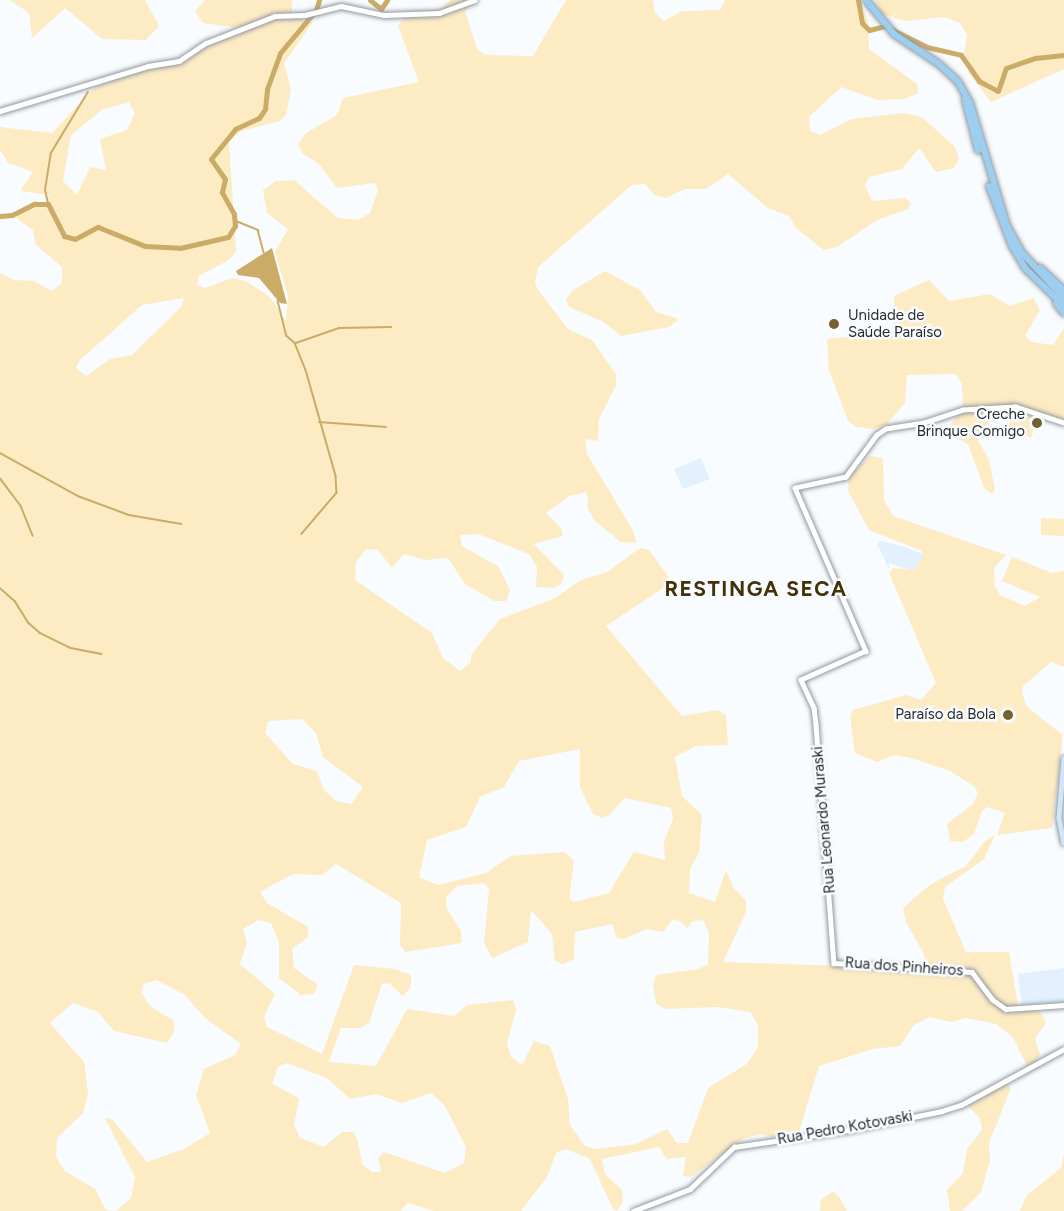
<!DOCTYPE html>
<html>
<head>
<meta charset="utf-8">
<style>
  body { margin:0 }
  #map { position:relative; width:1064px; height:1211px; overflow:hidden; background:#f9fcff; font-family:Figtree,sans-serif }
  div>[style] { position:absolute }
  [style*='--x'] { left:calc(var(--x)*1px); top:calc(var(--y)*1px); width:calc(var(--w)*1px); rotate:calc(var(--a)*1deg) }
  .built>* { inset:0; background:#e2f1fd }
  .green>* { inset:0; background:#fdebc4 }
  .water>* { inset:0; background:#cbac67 }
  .stream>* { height:1.5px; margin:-0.75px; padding:0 0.75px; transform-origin:0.75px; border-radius:0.75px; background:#cbac67 }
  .river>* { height:5px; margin:-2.5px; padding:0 2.5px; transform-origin:2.5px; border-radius:2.5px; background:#cbac67 }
  .roads { filter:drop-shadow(0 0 2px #91999f) drop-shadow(0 0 2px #91999f) }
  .tertiary>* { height:4.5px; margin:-2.25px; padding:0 2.25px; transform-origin:2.25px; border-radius:2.25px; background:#fff }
  .secondary>* { height:4.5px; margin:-2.25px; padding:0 2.25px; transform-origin:2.25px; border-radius:2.25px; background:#cee6f7 }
  .primary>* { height:6px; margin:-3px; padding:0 3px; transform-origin:3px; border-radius:3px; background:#9dceef }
  .dots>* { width:16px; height:16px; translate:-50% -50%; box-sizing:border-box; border:3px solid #f9fcff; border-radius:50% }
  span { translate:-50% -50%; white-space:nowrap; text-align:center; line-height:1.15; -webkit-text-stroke:5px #f9fcff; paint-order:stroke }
  .poi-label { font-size:15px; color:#292c2f }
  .left { translate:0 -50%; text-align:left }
  .right { translate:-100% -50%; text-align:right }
  .street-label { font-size:15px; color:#292c2f }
  .district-label { font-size:21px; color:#413208; font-weight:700; letter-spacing:1.5px }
</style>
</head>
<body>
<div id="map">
  <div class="built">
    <div style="clip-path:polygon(701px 458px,710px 479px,683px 489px,674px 469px)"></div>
    <div style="clip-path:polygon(881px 541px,905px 547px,925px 555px,913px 571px,889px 563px,889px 569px,877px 544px)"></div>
    <div style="clip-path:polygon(1064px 968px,1064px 1002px,1022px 1008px,1018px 974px)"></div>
  </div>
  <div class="green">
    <div style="clip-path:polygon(10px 0,145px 0,159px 26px,146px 40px,102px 39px,65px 8px,32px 38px,29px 13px)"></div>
    <div style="clip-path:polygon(evenodd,205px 0,292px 0,292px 17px,313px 22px,284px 63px,291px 89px,286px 115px,280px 121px,241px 131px,229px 142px,236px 251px,230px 259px,199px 276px,197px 285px,205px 288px,232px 278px,246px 281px,270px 297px,286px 321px,288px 296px,275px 252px,288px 229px,267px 213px,263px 190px,276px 181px,294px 180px,338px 218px,358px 220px,370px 213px,378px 190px,375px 183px,337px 188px,318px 163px,302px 153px,298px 144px,306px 133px,337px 115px,343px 98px,419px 82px,398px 26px,410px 11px,441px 9px,450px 0,474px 0,465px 11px,477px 49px,485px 55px,533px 56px,566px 0,653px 0,655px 13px,664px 21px,682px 11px,720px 10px,725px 0,861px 0,868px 22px,869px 49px,917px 84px,918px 93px,905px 99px,878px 100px,841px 87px,809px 117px,810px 131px,820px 135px,852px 119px,904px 113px,922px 117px,955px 147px,959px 158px,954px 168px,936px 172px,919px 148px,902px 169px,869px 177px,865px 186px,872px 201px,904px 198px,911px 202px,908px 209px,877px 220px,837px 247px,824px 250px,796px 228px,789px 216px,768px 208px,728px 174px,706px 189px,685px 189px,666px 198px,655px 195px,645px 184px,632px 185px,538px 267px,535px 283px,538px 290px,568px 329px,592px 340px,616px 374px,616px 385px,599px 419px,598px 441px,585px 439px,587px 454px,634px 532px,636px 543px,621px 542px,595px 521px,588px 509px,587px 492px,569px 496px,546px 513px,561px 528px,563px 536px,534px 544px,564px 575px,562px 583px,554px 588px,536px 587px,537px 567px,529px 554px,478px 534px,460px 535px,462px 546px,499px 567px,510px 590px,506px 601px,494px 601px,465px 584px,448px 558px,425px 560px,404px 554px,392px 568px,378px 550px,366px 549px,356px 562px,355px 580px,432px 633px,443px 658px,460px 671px,471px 662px,471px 655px,500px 619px,555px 598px,581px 580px,607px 572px,640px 548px,649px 550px,668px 576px,669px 584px,606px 626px,682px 716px,718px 710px,726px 715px,728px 745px,696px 746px,675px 757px,682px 796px,702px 815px,699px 853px,690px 869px,689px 893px,715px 902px,726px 870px,733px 887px,746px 901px,746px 912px,723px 962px,926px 969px,924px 954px,906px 922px,903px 908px,931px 884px,966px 866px,985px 841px,995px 835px,984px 859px,945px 887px,943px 899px,966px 952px,1009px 952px,1018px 1005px,1041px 1013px,1046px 1023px,1035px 1038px,1040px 1055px,1034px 1064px,1028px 1068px,1013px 1037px,996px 1024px,966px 1018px,951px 1022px,929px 1017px,914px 1025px,900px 1046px,873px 1049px,819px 1066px,798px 1135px,783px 1139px,761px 1134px,743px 1139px,691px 1177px,683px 1176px,686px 1157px,667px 1159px,659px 1147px,602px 1159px,605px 1174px,622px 1190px,623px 1202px,617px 1211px,613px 1209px,590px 1159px,566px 1149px,556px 1153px,547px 1177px,521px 1211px,434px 1211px,408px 1203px,400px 1211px,116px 1211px,131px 1198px,135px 1177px,105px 1118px,112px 1119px,147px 1162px,184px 1149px,210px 1133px,196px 1095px,204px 1069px,235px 1055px,241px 1044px,205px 1018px,185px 995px,156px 980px,144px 984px,141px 992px,150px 1006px,174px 1021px,174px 1032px,167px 1043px,114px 1031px,98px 1012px,73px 1003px,50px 1023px,84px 1062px,88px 1094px,83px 1113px,57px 1138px,56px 1157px,65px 1171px,95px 1189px,106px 1210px,112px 1211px,0 1211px,0 273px,14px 280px,34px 281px,52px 291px,62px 283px,62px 267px,36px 245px,33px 230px,16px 218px,20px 210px,27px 207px,46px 206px,49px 195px,20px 191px,33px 172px,8px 163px,0 150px,0 127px,52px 133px,93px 89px,131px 72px,178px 62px,238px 28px,203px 23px,195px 11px,205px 0,129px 102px,135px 113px,127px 130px,100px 139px,106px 170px,90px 167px,77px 195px,63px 181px,71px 135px,102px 110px,129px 102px,205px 0,184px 298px,181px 307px,132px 355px,110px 359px,86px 376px,76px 368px,80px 360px,142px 305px,184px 298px,205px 0,302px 719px,316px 733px,323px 757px,363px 787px,351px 804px,336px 801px,324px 790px,317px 771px,293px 764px,265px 733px,268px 721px,302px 719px,205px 0,580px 749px,580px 787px,593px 814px,602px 818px,609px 815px,625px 798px,671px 808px,673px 819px,664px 842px,665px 860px,634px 852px,609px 893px,574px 902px,569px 898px,574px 861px,565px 852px,510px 856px,486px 873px,438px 885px,419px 877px,427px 840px,466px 827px,480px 797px,504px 787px,519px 761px,580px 749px,205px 0,336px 864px,401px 903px,400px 945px,405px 952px,462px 943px,461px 931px,447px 909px,446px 897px,457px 886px,484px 883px,489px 889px,484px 943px,492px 958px,528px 942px,531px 910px,552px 934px,555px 961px,563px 964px,574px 959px,575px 932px,612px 924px,617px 938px,624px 939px,647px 929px,663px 932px,672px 920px,680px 921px,687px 928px,693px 921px,703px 920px,709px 933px,708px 964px,699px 969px,656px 975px,653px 984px,656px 1004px,666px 1009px,718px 1007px,750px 1012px,758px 1025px,758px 1047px,747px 1064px,708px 1088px,688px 1143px,677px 1143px,667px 1129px,636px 1144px,596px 1149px,585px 1146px,570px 1125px,568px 1099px,550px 1046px,534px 1041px,522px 1065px,511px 1057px,507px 1043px,516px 1010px,513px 1000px,467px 1005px,454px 1016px,407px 1009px,376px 1066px,329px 1062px,341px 1028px,360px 1028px,369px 1023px,382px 984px,389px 983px,403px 996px,411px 987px,411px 975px,395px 969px,354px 965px,322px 1054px,267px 1027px,264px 1017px,275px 994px,240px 964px,247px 943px,243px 929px,258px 920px,271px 923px,279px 942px,279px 978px,301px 995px,314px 994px,318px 985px,294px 968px,292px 949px,308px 937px,308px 927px,267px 903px,260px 892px,293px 874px,322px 875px,336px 864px,205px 0,287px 1063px,327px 1078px,350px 1099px,376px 1094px,402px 1103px,431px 1093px,445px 1106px,466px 1147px,464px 1163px,445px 1173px,384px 1152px,378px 1158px,381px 1172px,372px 1172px,362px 1164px,358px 1141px,353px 1132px,342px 1132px,324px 1147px,300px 1138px,294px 1125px,299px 1098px,272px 1084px,278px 1067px,287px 1063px)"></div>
    <div style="clip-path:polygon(875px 0,1064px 0,1064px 69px,991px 102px,968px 72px,971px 65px,964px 53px,967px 35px,960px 23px,944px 17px,905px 21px,882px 14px)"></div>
    <div style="clip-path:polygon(605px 271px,640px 290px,656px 312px,679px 319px,669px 327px,621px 336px,602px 321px,569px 307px,566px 299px,572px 291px)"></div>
    <div style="clip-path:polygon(929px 280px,949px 301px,990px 294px,1010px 306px,1033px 298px,1040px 310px,1025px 336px,1032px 342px,1053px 345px,1064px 328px,1064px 423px,1044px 418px,1035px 426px,1031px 438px,1010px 427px,1005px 409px,997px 409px,978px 440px,989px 460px,995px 490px,992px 494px,984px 488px,968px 444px,945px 432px,963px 407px,962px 384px,956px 374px,907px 375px,905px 403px,886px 425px,873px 429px,856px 427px,848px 421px,829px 370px,827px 339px,894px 331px,894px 296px)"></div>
    <div style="clip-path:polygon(870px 456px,883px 458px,884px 500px,893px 516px,1006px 555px,994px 568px,995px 586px,1000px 595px,1025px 606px,1040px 597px,1002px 581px,1012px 557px,1052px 573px,1064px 571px,1064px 667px,1051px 662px,1023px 686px,1022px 693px,1027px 707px,1063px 735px,1052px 828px,997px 835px,1005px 813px,988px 807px,982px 811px,974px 834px,963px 842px,950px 841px,947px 824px,973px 804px,978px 793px,974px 786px,950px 771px,911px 758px,895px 755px,877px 762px,855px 753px,850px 716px,853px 710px,906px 695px,921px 700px,936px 683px,889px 573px,893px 568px,914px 570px,922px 558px,922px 551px,869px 530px,848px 491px,849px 477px)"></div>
    <div style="clip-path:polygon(1041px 518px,1064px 519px,1064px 536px,1041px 535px)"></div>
    <div style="clip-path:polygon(1004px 1082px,1011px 1088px,989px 1143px,990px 1160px,981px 1192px,962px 1211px,950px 1211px,947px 1190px,963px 1173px,967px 1149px,982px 1130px,980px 1119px,965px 1102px)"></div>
    <div style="clip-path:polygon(1064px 1154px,1064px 1211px,1020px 1211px,1027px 1195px,1061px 1168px)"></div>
    <div style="clip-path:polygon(833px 1191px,840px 1198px,847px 1211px,820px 1211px,821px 1200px)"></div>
  </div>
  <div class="water">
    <div style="clip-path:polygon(272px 248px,287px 304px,280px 303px,259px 278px,238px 275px,236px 271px)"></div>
  </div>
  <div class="stream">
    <div style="--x:48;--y:204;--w:14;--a:-102"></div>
    <div style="--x:45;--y:190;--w:37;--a:-81"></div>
    <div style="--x:51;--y:153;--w:71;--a:-58.8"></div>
    <div style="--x:236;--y:221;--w:24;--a:22"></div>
    <div style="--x:258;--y:230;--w:23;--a:75"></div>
    <div style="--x:278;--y:301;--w:36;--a:76"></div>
    <div style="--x:287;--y:336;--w:11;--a:41"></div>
    <div style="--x:295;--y:343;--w:29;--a:68"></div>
    <div style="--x:306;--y:370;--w:110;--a:74.2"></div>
    <div style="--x:336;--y:476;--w:17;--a:87"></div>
    <div style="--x:337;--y:493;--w:54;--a:130.5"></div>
    <div style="--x:296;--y:343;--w:46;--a:-19.2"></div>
    <div style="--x:339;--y:328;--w:52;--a:-1.1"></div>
    <div style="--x:319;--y:422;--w:67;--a:4.3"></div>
    <div style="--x:0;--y:453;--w:89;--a:28.9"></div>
    <div style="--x:78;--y:496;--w:54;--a:20.4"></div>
    <div style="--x:129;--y:515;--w:53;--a:9.8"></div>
    <div style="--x:0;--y:478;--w:35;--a:53"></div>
    <div style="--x:21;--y:506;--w:32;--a:68"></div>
    <div style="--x:0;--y:588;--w:20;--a:41"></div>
    <div style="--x:15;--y:601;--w:26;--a:58"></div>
    <div style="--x:29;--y:623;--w:15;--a:42"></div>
    <div style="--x:40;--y:633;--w:34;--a:26"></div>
    <div style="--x:71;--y:648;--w:31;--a:11"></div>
  </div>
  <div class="river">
    <div style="--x:370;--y:0;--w:14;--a:39"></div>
    <div style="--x:381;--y:9;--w:11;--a:-56"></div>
    <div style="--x:858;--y:0;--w:23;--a:80"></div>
    <div style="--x:862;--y:23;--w:10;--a:45"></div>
    <div style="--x:869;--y:30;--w:16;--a:-14"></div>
    <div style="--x:885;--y:26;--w:47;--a:26.6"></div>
    <div style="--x:927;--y:47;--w:35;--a:13"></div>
    <div style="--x:961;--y:55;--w:32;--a:55"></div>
    <div style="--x:979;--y:81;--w:21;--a:28"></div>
    <div style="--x:998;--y:91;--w:24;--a:-71"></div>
    <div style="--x:1006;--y:68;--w:31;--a:-19"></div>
    <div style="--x:1035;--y:58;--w:29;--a:-6"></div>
    <div style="--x:0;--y:216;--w:12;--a:-5"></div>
    <div style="--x:12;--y:215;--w:25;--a:-27"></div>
    <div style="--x:34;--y:204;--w:14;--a:0"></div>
    <div style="--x:48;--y:204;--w:36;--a:63"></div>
    <div style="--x:64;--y:236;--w:11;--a:15"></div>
    <div style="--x:75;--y:239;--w:26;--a:-28"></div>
    <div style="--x:98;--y:227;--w:51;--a:22"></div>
    <div style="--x:145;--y:246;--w:35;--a:3"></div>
    <div style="--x:180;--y:248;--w:49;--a:-12.9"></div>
    <div style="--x:228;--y:237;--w:13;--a:-58"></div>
    <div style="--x:235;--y:226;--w:12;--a:-95"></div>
    <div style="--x:234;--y:214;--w:25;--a:-119"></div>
    <div style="--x:222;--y:192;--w:13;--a:-77"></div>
    <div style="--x:225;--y:179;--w:24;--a:-125"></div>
    <div style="--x:211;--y:159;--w:38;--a:-51"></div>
    <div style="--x:235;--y:129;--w:26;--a:-25"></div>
    <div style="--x:259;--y:118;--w:11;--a:-56"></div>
    <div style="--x:265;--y:109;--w:20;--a:-84"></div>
    <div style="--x:267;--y:89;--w:38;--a:-70"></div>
    <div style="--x:280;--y:53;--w:56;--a:-50.1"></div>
    <div style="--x:316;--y:10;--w:10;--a:-73"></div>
  </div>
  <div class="roads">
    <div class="tertiary">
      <div style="--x:0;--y:111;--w:155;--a:-16.9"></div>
      <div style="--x:148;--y:66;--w:31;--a:-9"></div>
      <div style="--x:179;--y:61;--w:32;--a:-34"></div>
      <div style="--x:206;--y:43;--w:74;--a:-21.4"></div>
      <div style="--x:275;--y:16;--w:30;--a:-2"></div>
      <div style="--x:305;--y:15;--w:37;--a:-14"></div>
      <div style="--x:341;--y:6;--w:44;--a:11.8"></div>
      <div style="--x:384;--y:15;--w:55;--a:-2.1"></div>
      <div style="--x:439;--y:13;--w:38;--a:-20"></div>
      <div style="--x:1064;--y:423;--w:51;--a:-161.6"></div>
      <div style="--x:1016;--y:407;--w:53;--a:176.8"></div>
      <div style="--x:963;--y:410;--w:41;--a:161.6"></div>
      <div style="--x:924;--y:423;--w:38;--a:171"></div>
      <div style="--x:886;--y:429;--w:11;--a:146"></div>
      <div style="--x:877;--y:435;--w:52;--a:126.4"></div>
      <div style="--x:846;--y:477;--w:52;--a:167.8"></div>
      <div style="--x:795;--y:488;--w:178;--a:66.5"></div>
      <div style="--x:866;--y:651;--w:71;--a:156"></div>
      <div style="--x:801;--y:680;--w:31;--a:65"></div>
      <div style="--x:814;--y:708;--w:17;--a:83"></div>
      <div style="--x:816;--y:725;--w:239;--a:85.7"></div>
      <div style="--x:834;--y:963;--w:138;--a:3.7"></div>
      <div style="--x:972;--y:972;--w:34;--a:53"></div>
      <div style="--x:992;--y:999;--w:17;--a:36"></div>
      <div style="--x:1006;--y:1009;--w:58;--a:-3.9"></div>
      <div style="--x:633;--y:1211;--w:61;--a:-21.1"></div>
      <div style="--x:690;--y:1189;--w:61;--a:-43.7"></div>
      <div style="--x:734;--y:1147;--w:116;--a:-8.4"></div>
      <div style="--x:849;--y:1130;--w:95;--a:-11.5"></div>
      <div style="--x:942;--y:1111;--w:20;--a:-18"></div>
      <div style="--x:961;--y:1105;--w:117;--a:-28.5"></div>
    </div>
    <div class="secondary">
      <div style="--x:1064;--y:758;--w:60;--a:94.8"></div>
      <div style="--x:1059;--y:818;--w:25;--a:79"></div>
    </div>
    <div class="primary">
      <div style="--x:866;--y:0;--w:44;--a:50.5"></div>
      <div style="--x:894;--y:34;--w:54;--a:33.7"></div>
      <div style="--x:939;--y:64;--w:26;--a:43"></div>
      <div style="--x:958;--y:82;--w:24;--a:60"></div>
      <div style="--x:970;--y:103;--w:128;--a:73.3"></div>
      <div style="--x:1007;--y:226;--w:31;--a:61"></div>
      <div style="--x:1022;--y:253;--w:62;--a:47"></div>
      <div style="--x:965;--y:99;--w:53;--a:75.7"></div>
      <div style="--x:989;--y:186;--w:64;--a:69"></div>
      <div style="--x:1012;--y:246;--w:27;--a:59"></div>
      <div style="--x:1026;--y:269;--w:53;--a:44.2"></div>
      <div style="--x:1040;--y:268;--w:33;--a:43"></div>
      <div style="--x:1056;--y:303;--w:13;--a:51"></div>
    </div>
  </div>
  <div class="dots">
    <div style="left:834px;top:324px;background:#75602f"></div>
    <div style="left:1037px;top:423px;background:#75602f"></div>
    <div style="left:1008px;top:715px;background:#75602f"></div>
  </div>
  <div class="poi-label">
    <span class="left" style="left:848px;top:324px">Unidade de<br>Saúde Paraíso</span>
    <span class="right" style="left:1025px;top:423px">Creche<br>Brinque Comigo</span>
    <span class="right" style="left:996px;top:715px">Paraíso da Bola</span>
  </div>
  <div class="street-label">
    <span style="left:824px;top:820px;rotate:-95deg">Rua Leonardo Muraski</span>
    <span style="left:904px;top:967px;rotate:4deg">Rua dos Pinheiros</span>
    <span style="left:845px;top:1128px;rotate:-10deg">Rua Pedro Kotovaski</span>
  </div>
  <div class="district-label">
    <span style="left:756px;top:589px">RESTINGA SECA</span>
  </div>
</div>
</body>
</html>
